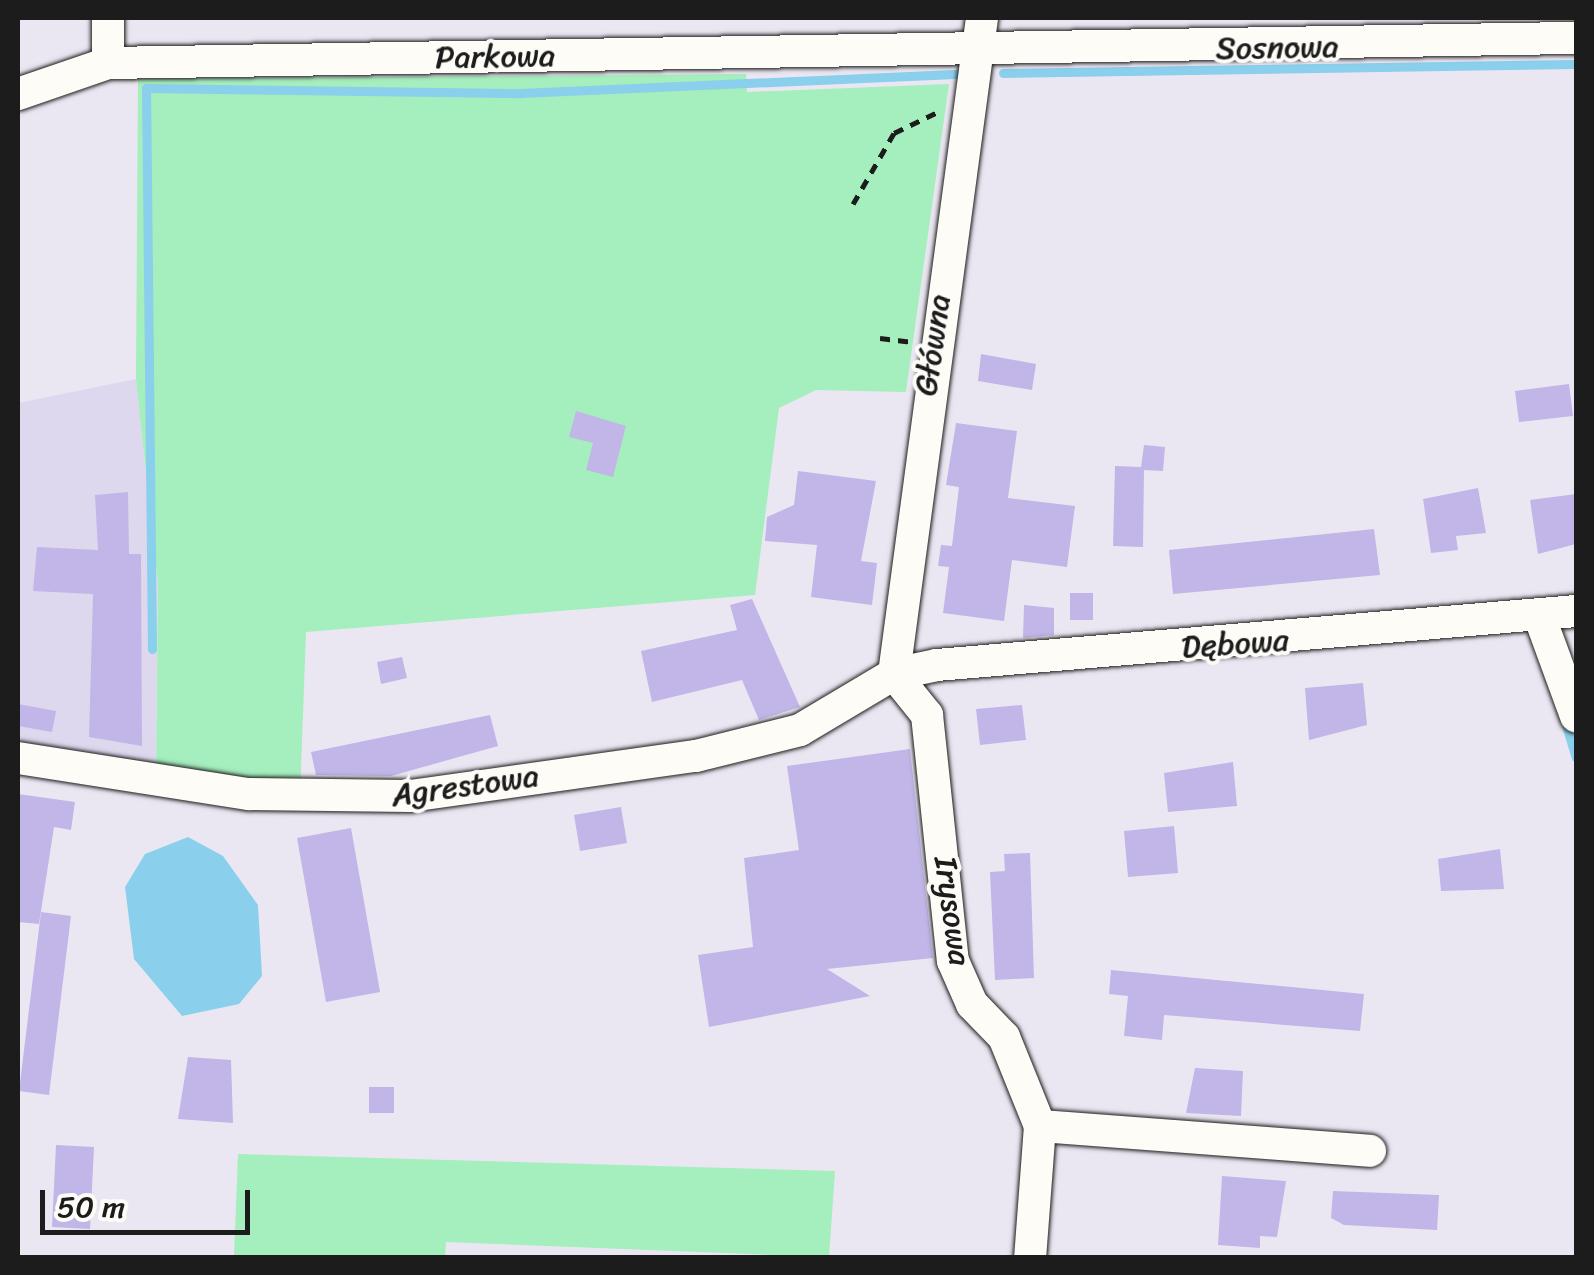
<!DOCTYPE html>
<html>
<head>
<meta charset="utf-8">
<style>
  body { margin:0 }
  #map { position:relative; width:1594px; height:1275px; overflow:hidden; background:#ebe7f2; font-family:Sriracha,sans-serif }
  div>[style] { position:absolute }
  [style*='--x'] { left:calc(var(--x)*1px); top:calc(var(--y)*1px); width:calc(var(--w)*1px); rotate:calc(var(--a)*1deg) }
  .built>* { inset:0; background:#ded8ef }
  .green>* { inset:0; background:#a5eebd }
  .water>* { inset:0; background:#8acfec }
  .stream>* { height:9px; margin:-4.5px; padding:0 4.5px; transform-origin:4.5px; border-radius:4.5px; background:#8acfec }
  .building>* { inset:0; background:#c1b6e7 }
  .path>* { height:5px; margin-top:-2.5px; transform-origin:0; background:repeating-linear-gradient(90deg,#1c1c1c 0 10px,transparent 0 18px) }
  .roads { filter:drop-shadow(0 0 2px #1c1c1c) drop-shadow(0 0 2px #1c1c1c) }
  .minor>* { height:32px; margin:-16px; padding:0 16px; transform-origin:16px; border-radius:16px; background:#fdfcf7 }
  span { translate:-50% -50%; white-space:nowrap; text-align:center; line-height:1.15; -webkit-text-stroke:8px #fdfcf7; paint-order:stroke }
  .street-label { font-size:32px; color:#1c1c1c }
  .frame { position:absolute; inset:0; border:20px solid #1c1c1c; pointer-events:none }
  .scale { position:absolute; left:40px; top:1190px; width:210px; height:45px; box-sizing:border-box; border:5px solid #1c1c1c; border-top:0; padding-left:12px; font-size:30px; line-height:35px; white-space:nowrap; color:#1c1c1c; -webkit-text-stroke:8px #fdfcf7; paint-order:stroke }
</style>
</head>
<body>
<div id="map">
  <div class="built">
    <div style="clip-path:polygon(136px 379px,158px 585px,156px 763px,18px 742px,18px 403px)"></div>
  </div>
  <div class="green">
    <div style="clip-path:polygon(746px 74px,747px 92px,949px 84px,906px 392px,816px 390px,779px 408px,755px 595px,306px 632px,300px 797px,156px 782px,158px 585px,136px 379px,138px 79px)"></div>
    <div style="clip-path:polygon(238px 1154px,835px 1171px,829px 1257px,446px 1242px,445px 1257px,234px 1257px)"></div>
  </div>
  <div class="water">
    <div style="clip-path:polygon(188px 837px,223px 856px,258px 905px,262px 976px,239px 1004px,182px 1016px,134px 959px,125px 887px,145px 854px)"></div>
  </div>
  <div class="stream">
    <div style="--x:1003;--y:73;--w:573;--a:-0.9"></div>
    <div style="--x:152;--y:649;--w:561;--a:-90.61"></div>
    <div style="--x:146;--y:88;--w:374;--a:0.8"></div>
    <div style="--x:520;--y:93;--w:441;--a:-2.5"></div>
    <div style="--x:1565;--y:722;--w:37;--a:73"></div>
  </div>
  <div class="building">
    <div style="clip-path:polygon(981px 354px,1036px 364px,1032px 390px,978px 381px)"></div>
    <div style="clip-path:polygon(1569px 384px,1573px 416px,1519px 422px,1515px 391px)"></div>
    <div style="clip-path:polygon(576px 411px,626px 426px,613px 477px,586px 470px,593px 443px,569px 437px)"></div>
    <div style="clip-path:polygon(956px 423px,1017px 431px,1008px 498px,1075px 506px,1067px 567px,1012px 560px,1004px 621px,943px 613px,949px 567px,938px 566px,941px 545px,952px 546px,959px 487px,946px 485px)"></div>
    <div style="clip-path:polygon(1144px 445px,1165px 447px,1163px 471px,1144px 470px,1143px 547px,1113px 546px,1115px 466px,1141px 467px)"></div>
    <div style="clip-path:polygon(798px 471px,876px 481px,861px 561px,877px 563px,872px 605px,811px 597px,817px 545px,765px 541px,767px 517px,794px 505px)"></div>
    <div style="clip-path:polygon(1478px 488px,1486px 533px,1456px 536px,1458px 550px,1431px 553px,1423px 499px)"></div>
    <div style="clip-path:polygon(128px 492px,129px 554px,141px 554px,142px 746px,89px 737px,93px 594px,33px 591px,37px 547px,98px 550px,95px 495px)"></div>
    <div style="clip-path:polygon(1576px 494px,1576px 544px,1538px 554px,1530px 500px)"></div>
    <div style="clip-path:polygon(1374px 529px,1380px 575px,1173px 594px,1169px 550px)"></div>
    <div style="clip-path:polygon(1070px 593px,1093px 593px,1093px 620px,1070px 620px)"></div>
    <div style="clip-path:polygon(752px 599px,800px 707px,759px 720px,742px 680px,652px 702px,641px 651px,737px 630px,730px 605px)"></div>
    <div style="clip-path:polygon(1024px 605px,1054px 608px,1054px 635px,1023px 638px)"></div>
    <div style="clip-path:polygon(402px 657px,407px 678px,381px 684px,377px 662px)"></div>
    <div style="clip-path:polygon(1363px 683px,1367px 725px,1309px 740px,1305px 688px)"></div>
    <div style="clip-path:polygon(18px 704px,56px 711px,52px 732px,18px 726px)"></div>
    <div style="clip-path:polygon(1022px 705px,1026px 740px,980px 745px,976px 709px)"></div>
    <div style="clip-path:polygon(490px 715px,498px 746px,391px 776px,316px 775px,311px 752px)"></div>
    <div style="clip-path:polygon(910px 749px,933px 958px,827px 969px,870px 996px,709px 1027px,698px 955px,753px 947px,744px 858px,799px 850px,787px 766px)"></div>
    <div style="clip-path:polygon(1233px 762px,1237px 806px,1168px 812px,1164px 773px)"></div>
    <div style="clip-path:polygon(18px 794px,75px 802px,71px 830px,54px 827px,39px 924px,18px 922px)"></div>
    <div style="clip-path:polygon(621px 807px,627px 843px,580px 851px,574px 815px)"></div>
    <div style="clip-path:polygon(1174px 826px,1178px 873px,1128px 877px,1124px 831px)"></div>
    <div style="clip-path:polygon(351px 828px,380px 992px,326px 1002px,297px 838px)"></div>
    <div style="clip-path:polygon(1500px 849px,1504px 889px,1441px 891px,1438px 859px)"></div>
    <div style="clip-path:polygon(1030px 853px,1034px 978px,995px 980px,990px 872px,1005px 871px,1004px 854px)"></div>
    <div style="clip-path:polygon(41px 912px,71px 916px,49px 1095px,19px 1091px)"></div>
    <div style="clip-path:polygon(1111px 970px,1364px 994px,1360px 1031px,1164px 1015px,1162px 1040px,1124px 1036px,1128px 996px,1109px 994px)"></div>
    <div style="clip-path:polygon(188px 1057px,231px 1060px,233px 1123px,178px 1119px)"></div>
    <div style="clip-path:polygon(1195px 1068px,1243px 1071px,1241px 1116px,1186px 1113px)"></div>
    <div style="clip-path:polygon(369px 1087px,394px 1087px,394px 1113px,369px 1113px)"></div>
    <div style="clip-path:polygon(56px 1145px,94px 1147px,90px 1229px,52px 1227px)"></div>
    <div style="clip-path:polygon(1222px 1176px,1286px 1181px,1277px 1237px,1260px 1236px,1260px 1248px,1218px 1245px)"></div>
    <div style="clip-path:polygon(1333px 1191px,1439px 1195px,1437px 1230px,1344px 1225px,1331px 1218px)"></div>
  </div>
  <div class="path">
    <div style="--x:853;--y:204;--w:82;--a:-60"></div>
    <div style="--x:894;--y:133;--w:53;--a:-25.6"></div>
    <div style="--x:880;--y:338;--w:31;--a:7"></div>
  </div>
  <div class="roads">
    <div class="minor">
      <div style="--x:108;--y:18;--w:45;--a:90"></div>
      <div style="--x:18;--y:94;--w:95;--a:-19"></div>
      <div style="--x:108;--y:63;--w:1468;--a:-0.98"></div>
      <div style="--x:1539;--y:615;--w:108;--a:69.9"></div>
      <div style="--x:894;--y:674;--w:662;--a:-82.36"></div>
      <div style="--x:894;--y:674;--w:53;--a:51.2"></div>
      <div style="--x:927;--y:715;--w:247;--a:84"></div>
      <div style="--x:953;--y:961;--w:47;--a:66.2"></div>
      <div style="--x:972;--y:1004;--w:46;--a:45.9"></div>
      <div style="--x:1004;--y:1037;--w:96;--a:68"></div>
      <div style="--x:1040;--y:1126;--w:132;--a:94.3"></div>
      <div style="--x:18;--y:758;--w:234;--a:8.9"></div>
      <div style="--x:249;--y:794;--w:161;--a:0.7"></div>
      <div style="--x:410;--y:796;--w:289;--a:-8"></div>
      <div style="--x:696;--y:756;--w:107;--a:-14"></div>
      <div style="--x:800;--y:730;--w:109;--a:-30.8"></div>
      <div style="--x:894;--y:674;--w:44;--a:-11.8"></div>
      <div style="--x:937;--y:665;--w:641;--a:-4.83"></div>
      <div style="--x:1040;--y:1126;--w:331;--a:4.3"></div>
    </div>
  </div>
  <div class="street-label">
    <span style="left:1277px;top:48px;rotate:-1deg">Sosnowa</span>
    <span style="left:495px;top:57px;rotate:-1deg">Parkowa</span>
    <span style="left:933px;top:345px;rotate:-82deg">Główna</span>
    <span style="left:1235px;top:644px;rotate:-4deg">Dębowa</span>
    <span style="left:465px;top:786px;rotate:-8deg">Agrestowa</span>
    <span style="left:952px;top:911px;rotate:82deg">Irysowa</span>
  </div>
  <div class="frame"></div>
  <div class="scale">50 m</div>
</div>
</body>
</html>
